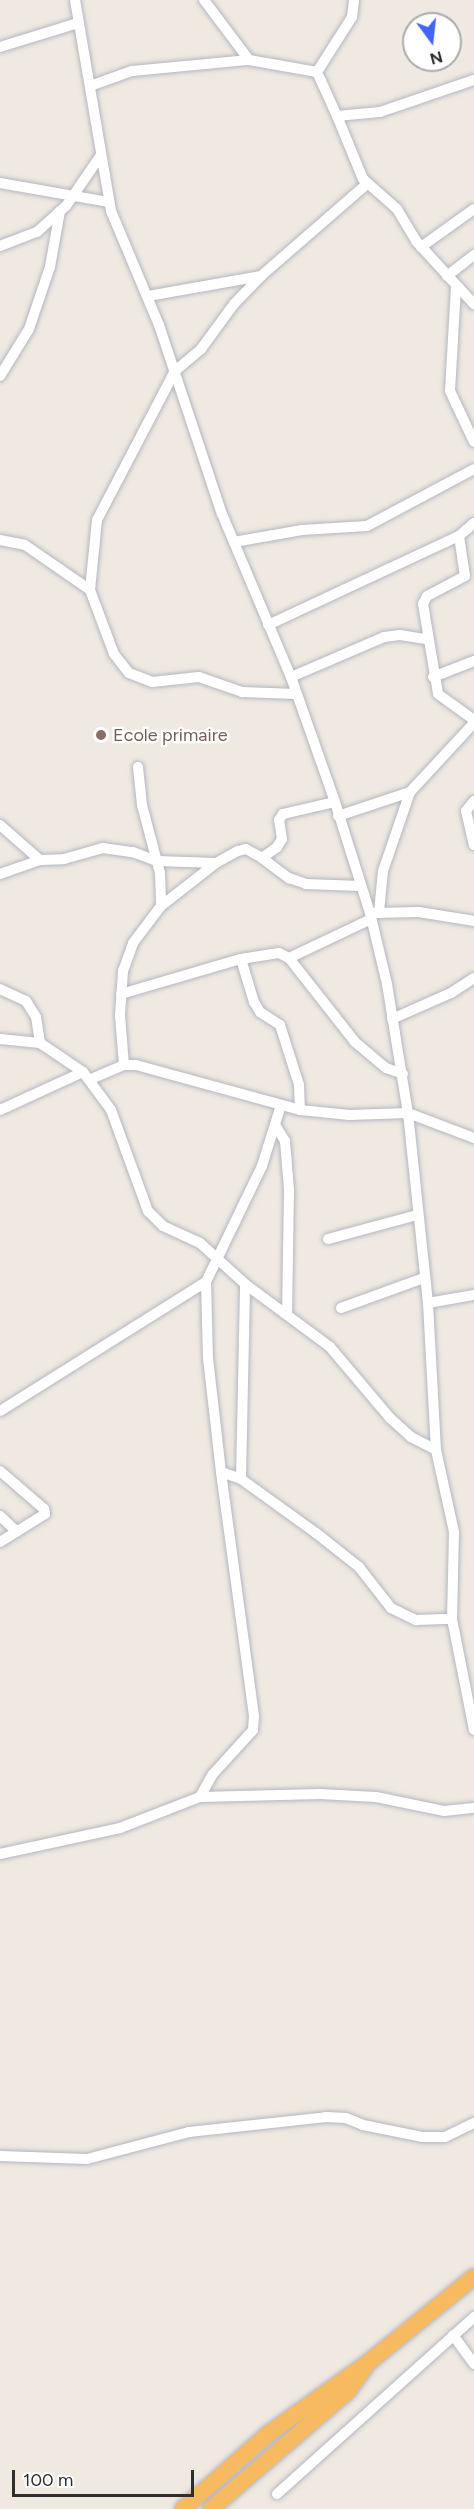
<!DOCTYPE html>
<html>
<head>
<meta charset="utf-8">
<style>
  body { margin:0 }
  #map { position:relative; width:474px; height:2509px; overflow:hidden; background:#efe9e1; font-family:Figtree,sans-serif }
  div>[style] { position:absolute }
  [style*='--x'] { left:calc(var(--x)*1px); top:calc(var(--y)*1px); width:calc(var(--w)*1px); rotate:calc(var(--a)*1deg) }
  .roads { filter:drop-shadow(0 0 2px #b4b7c1) drop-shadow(0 0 2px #b4b7c1) }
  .minor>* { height:10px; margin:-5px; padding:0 5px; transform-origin:5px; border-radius:5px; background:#fff }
  .trunk>* { height:16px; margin:-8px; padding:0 8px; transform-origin:8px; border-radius:8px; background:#f8ba60 }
  .dots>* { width:16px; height:16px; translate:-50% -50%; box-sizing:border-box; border:3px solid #fff; border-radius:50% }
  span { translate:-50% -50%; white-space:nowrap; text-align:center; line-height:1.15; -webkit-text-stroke:4.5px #fff; paint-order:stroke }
  .education-label { font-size:18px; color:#785e54 }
  .left { translate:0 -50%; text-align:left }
  .north { position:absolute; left:402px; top:12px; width:60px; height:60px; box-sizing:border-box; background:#fff; border:2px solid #ababab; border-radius:50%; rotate:165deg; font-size:16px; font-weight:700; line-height:24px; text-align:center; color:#2e2e2e }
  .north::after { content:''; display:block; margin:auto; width:21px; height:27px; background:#4264fb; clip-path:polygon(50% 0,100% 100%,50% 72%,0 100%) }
  .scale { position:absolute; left:12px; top:2470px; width:182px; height:27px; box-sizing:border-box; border:3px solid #2e2e2e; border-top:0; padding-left:8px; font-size:18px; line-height:21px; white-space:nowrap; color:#2e2e2e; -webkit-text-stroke:4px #fff; paint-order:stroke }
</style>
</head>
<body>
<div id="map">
  <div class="roads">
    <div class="minor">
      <div style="--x:75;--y:0;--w:214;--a:80.3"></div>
      <div style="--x:111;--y:211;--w:124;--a:67.2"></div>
      <div style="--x:159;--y:325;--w:199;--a:71.6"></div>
      <div style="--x:222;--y:514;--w:177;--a:67.1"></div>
      <div style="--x:291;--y:677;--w:133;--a:70.6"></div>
      <div style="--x:335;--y:802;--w:116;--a:72.5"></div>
      <div style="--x:370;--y:913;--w:73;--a:76.5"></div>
      <div style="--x:387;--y:984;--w:131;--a:80.8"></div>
      <div style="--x:408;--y:1113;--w:191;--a:84"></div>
      <div style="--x:428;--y:1303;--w:147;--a:86.9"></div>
      <div style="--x:436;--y:1450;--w:84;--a:77.6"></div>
      <div style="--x:454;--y:1532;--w:87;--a:91.3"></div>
      <div style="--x:452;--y:1619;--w:113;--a:78.8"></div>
      <div style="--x:204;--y:0;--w:75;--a:53.1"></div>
      <div style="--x:249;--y:60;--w:69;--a:10"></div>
      <div style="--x:317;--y:72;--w:48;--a:65.6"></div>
      <div style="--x:337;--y:116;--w:43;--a:-5.3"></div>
      <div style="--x:380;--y:112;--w:99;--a:-18.8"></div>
      <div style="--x:0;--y:47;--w:82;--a:-17.1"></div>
      <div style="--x:317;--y:72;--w:65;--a:-57.5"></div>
      <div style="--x:352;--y:17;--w:17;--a:-83"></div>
      <div style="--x:90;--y:86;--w:45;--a:-19.7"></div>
      <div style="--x:132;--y:71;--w:118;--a:-5.4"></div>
      <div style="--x:337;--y:116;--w:68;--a:67.6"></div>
      <div style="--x:363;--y:179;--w:45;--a:41.4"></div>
      <div style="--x:397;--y:209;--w:37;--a:59"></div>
      <div style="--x:416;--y:241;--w:86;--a:47.4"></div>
      <div style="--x:0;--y:183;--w:111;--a:9.9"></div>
      <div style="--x:0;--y:246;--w:40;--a:-21"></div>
      <div style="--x:37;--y:232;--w:39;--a:-42"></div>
      <div style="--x:66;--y:206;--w:62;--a:-55.5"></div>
      <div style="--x:421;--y:247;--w:65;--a:-35.6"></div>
      <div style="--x:447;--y:276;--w:34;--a:-38"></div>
      <div style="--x:456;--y:287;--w:104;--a:93.3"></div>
      <div style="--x:450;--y:391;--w:56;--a:64.8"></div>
      <div style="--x:148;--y:296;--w:115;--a:-10"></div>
      <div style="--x:0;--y:376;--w:55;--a:-58.3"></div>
      <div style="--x:29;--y:329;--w:65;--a:-71.3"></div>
      <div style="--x:50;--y:267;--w:57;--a:-79.9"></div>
      <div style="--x:459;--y:536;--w:40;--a:81.5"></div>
      <div style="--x:465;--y:576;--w:43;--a:152.2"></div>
      <div style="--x:427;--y:596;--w:9;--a:117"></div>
      <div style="--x:423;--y:604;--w:91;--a:80.5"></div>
      <div style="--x:438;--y:694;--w:44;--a:35.8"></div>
      <div style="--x:0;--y:540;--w:25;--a:11"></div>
      <div style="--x:25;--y:545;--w:79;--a:34.7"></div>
      <div style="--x:90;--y:590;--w:68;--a:69.4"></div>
      <div style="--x:114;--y:654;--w:24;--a:52"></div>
      <div style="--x:129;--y:673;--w:25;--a:21"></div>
      <div style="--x:152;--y:682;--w:47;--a:-6.1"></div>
      <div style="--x:199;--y:677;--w:46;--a:19.2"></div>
      <div style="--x:242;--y:692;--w:54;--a:2.1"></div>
      <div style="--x:234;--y:542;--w:69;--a:-10"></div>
      <div style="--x:302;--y:530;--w:65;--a:-3.5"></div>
      <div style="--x:367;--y:526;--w:121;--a:-28"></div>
      <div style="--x:90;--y:590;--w:70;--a:-84.3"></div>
      <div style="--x:97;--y:520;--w:168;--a:-62.4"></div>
      <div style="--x:175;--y:371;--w:34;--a:-40"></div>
      <div style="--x:201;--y:349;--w:56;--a:-53.7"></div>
      <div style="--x:234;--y:304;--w:39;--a:-46"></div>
      <div style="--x:261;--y:276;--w:140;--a:-41"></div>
      <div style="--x:268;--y:625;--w:211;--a:-25"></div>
      <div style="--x:459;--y:536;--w:20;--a:-41"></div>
      <div style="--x:291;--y:677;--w:101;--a:-23.3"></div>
      <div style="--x:384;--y:637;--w:16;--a:-7"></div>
      <div style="--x:400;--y:635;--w:26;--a:9"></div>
      <div style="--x:433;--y:677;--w:44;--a:-21.3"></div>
      <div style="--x:138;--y:767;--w:38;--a:84"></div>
      <div style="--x:142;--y:805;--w:70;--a:75.2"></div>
      <div style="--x:160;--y:873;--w:33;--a:88"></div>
      <div style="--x:474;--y:801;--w:13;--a:129"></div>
      <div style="--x:466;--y:811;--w:35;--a:77"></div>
      <div style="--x:338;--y:816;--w:76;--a:-18.4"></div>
      <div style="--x:0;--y:825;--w:53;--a:41.2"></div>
      <div style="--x:40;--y:860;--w:24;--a:-2"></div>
      <div style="--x:64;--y:859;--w:41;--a:-15.8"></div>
      <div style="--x:103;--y:848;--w:30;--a:8"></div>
      <div style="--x:133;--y:852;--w:26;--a:21"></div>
      <div style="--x:157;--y:861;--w:59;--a:1.9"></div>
      <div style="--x:262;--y:858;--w:34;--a:37"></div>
      <div style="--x:289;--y:878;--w:18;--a:19"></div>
      <div style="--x:306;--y:884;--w:54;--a:2.1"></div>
      <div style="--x:0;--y:874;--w:42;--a:-19.3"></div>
      <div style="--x:379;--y:912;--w:41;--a:-84.4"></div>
      <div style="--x:383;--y:871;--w:83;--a:-71.1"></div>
      <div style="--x:410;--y:792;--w:94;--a:-47.2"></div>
      <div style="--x:373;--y:913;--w:46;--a:-1.2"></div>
      <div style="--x:419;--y:912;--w:56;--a:9.3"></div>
      <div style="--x:289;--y:958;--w:91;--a:-25.4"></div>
      <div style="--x:241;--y:959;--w:45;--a:73.2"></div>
      <div style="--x:254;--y:1002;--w:12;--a:59"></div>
      <div style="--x:260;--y:1012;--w:24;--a:33"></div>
      <div style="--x:280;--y:1025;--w:63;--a:72.4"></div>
      <div style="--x:299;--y:1085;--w:25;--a:88"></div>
      <div style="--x:0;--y:989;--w:29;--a:25"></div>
      <div style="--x:26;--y:1001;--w:19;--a:58"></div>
      <div style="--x:36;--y:1017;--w:26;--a:81"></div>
      <div style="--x:121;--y:994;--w:125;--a:-16.3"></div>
      <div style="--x:241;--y:959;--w:38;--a:-9"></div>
      <div style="--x:279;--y:953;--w:11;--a:27"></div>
      <div style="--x:289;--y:958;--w:107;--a:51.8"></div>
      <div style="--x:355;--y:1042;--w:40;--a:40"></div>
      <div style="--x:386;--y:1068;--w:18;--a:19"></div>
      <div style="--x:392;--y:1019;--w:64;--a:-23.8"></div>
      <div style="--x:451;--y:993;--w:27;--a:-33"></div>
      <div style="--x:0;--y:1039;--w:40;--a:5.7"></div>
      <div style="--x:40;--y:1043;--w:52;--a:34"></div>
      <div style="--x:83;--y:1072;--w:47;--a:53.6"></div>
      <div style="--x:111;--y:1110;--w:108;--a:69.9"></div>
      <div style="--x:148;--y:1211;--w:21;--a:45"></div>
      <div style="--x:163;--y:1226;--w:41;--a:24.7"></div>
      <div style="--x:200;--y:1243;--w:61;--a:42.3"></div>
      <div style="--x:245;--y:1284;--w:106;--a:36.5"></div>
      <div style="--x:330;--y:1347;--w:93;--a:49.8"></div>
      <div style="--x:390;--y:1418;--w:28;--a:42"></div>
      <div style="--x:411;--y:1437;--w:28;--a:27"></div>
      <div style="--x:124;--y:1065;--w:50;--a:-94.6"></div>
      <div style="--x:120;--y:1015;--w:44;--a:-86.1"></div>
      <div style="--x:123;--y:971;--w:30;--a:-70"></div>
      <div style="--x:133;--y:943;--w:46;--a:-52.9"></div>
      <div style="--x:161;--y:906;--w:70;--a:-38"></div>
      <div style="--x:216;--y:863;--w:25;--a:-29"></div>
      <div style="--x:238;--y:851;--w:8;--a:-14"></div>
      <div style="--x:246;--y:849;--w:18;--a:29"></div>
      <div style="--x:262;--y:858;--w:19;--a:-36"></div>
      <div style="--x:277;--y:847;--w:9;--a:-58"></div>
      <div style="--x:282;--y:839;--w:19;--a:-99"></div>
      <div style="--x:279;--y:820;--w:7;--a:-56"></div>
      <div style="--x:283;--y:814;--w:53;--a:-13"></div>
      <div style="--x:91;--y:1079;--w:36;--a:-23"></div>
      <div style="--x:124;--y:1065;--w:12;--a:0"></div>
      <div style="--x:136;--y:1065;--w:170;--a:15.3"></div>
      <div style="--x:300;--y:1110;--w:50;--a:5.7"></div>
      <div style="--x:350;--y:1115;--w:58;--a:-2"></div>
      <div style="--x:408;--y:1113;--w:71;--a:20.7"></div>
      <div style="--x:281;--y:1105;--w:64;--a:107.3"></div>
      <div style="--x:262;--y:1166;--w:129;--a:115.8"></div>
      <div style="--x:206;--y:1282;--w:76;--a:88.5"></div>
      <div style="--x:208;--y:1358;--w:115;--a:83.5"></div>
      <div style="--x:221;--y:1472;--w:21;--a:19"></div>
      <div style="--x:241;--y:1479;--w:92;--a:35.8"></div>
      <div style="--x:316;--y:1533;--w:55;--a:38.3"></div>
      <div style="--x:359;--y:1567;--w:52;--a:52"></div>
      <div style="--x:391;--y:1608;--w:28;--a:26"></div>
      <div style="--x:416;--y:1620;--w:36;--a:-2"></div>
      <div style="--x:0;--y:1110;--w:91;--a:-24.6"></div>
      <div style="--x:275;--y:1125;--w:19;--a:58"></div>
      <div style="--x:285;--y:1141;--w:49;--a:85.3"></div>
      <div style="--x:289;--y:1190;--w:123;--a:90.9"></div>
      <div style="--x:328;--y:1239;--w:92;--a:-15.1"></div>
      <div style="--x:428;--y:1303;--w:47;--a:-9.9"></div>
      <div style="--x:341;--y:1308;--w:88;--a:-19.9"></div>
      <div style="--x:0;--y:1411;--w:243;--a:-32.1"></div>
      <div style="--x:0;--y:1471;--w:58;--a:40.8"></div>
      <div style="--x:44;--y:1509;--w:5;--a:79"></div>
      <div style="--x:45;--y:1514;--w:53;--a:148.1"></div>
      <div style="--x:241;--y:1479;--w:195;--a:-88.8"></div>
      <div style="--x:0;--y:1516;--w:23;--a:43"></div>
      <div style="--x:200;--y:1797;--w:26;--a:-61"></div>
      <div style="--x:213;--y:1774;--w:59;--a:-47.7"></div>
      <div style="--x:253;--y:1730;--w:14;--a:-86"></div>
      <div style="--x:254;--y:1716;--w:246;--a:-97.7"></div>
      <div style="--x:0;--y:1854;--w:123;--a:-12.2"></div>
      <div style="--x:120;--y:1828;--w:86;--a:-21.2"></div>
      <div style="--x:200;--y:1797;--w:120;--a:-1.4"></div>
      <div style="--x:320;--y:1794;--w:56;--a:3.1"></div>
      <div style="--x:376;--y:1797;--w:69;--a:11.6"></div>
      <div style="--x:444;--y:1811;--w:30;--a:-6"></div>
      <div style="--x:0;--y:2156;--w:87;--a:2"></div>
      <div style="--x:87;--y:2159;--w:106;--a:-14.8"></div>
      <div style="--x:189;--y:2132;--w:138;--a:-6.2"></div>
      <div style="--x:326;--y:2117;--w:20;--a:3"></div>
      <div style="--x:346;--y:2118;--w:18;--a:22"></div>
      <div style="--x:363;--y:2125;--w:60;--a:11.5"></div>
      <div style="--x:422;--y:2137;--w:23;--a:0"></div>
      <div style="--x:445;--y:2137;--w:32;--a:-26"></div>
      <div style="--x:453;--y:2335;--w:36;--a:54"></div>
      <div style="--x:277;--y:2494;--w:265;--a:-41.9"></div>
    </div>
    <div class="trunk">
      <div style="--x:183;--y:2509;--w:113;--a:-41.4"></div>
      <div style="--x:268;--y:2434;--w:124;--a:-35.5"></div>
      <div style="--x:369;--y:2362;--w:135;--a:-39"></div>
      <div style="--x:211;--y:2509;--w:181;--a:-40.7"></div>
      <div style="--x:348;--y:2391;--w:29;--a:-54"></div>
    </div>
  </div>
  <div class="dots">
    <div style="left:101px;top:735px;background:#8d6e63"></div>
  </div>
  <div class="education-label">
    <span class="left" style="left:113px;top:735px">Ecole primaire</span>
  </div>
  <div class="north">N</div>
  <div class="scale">100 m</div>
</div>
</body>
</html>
